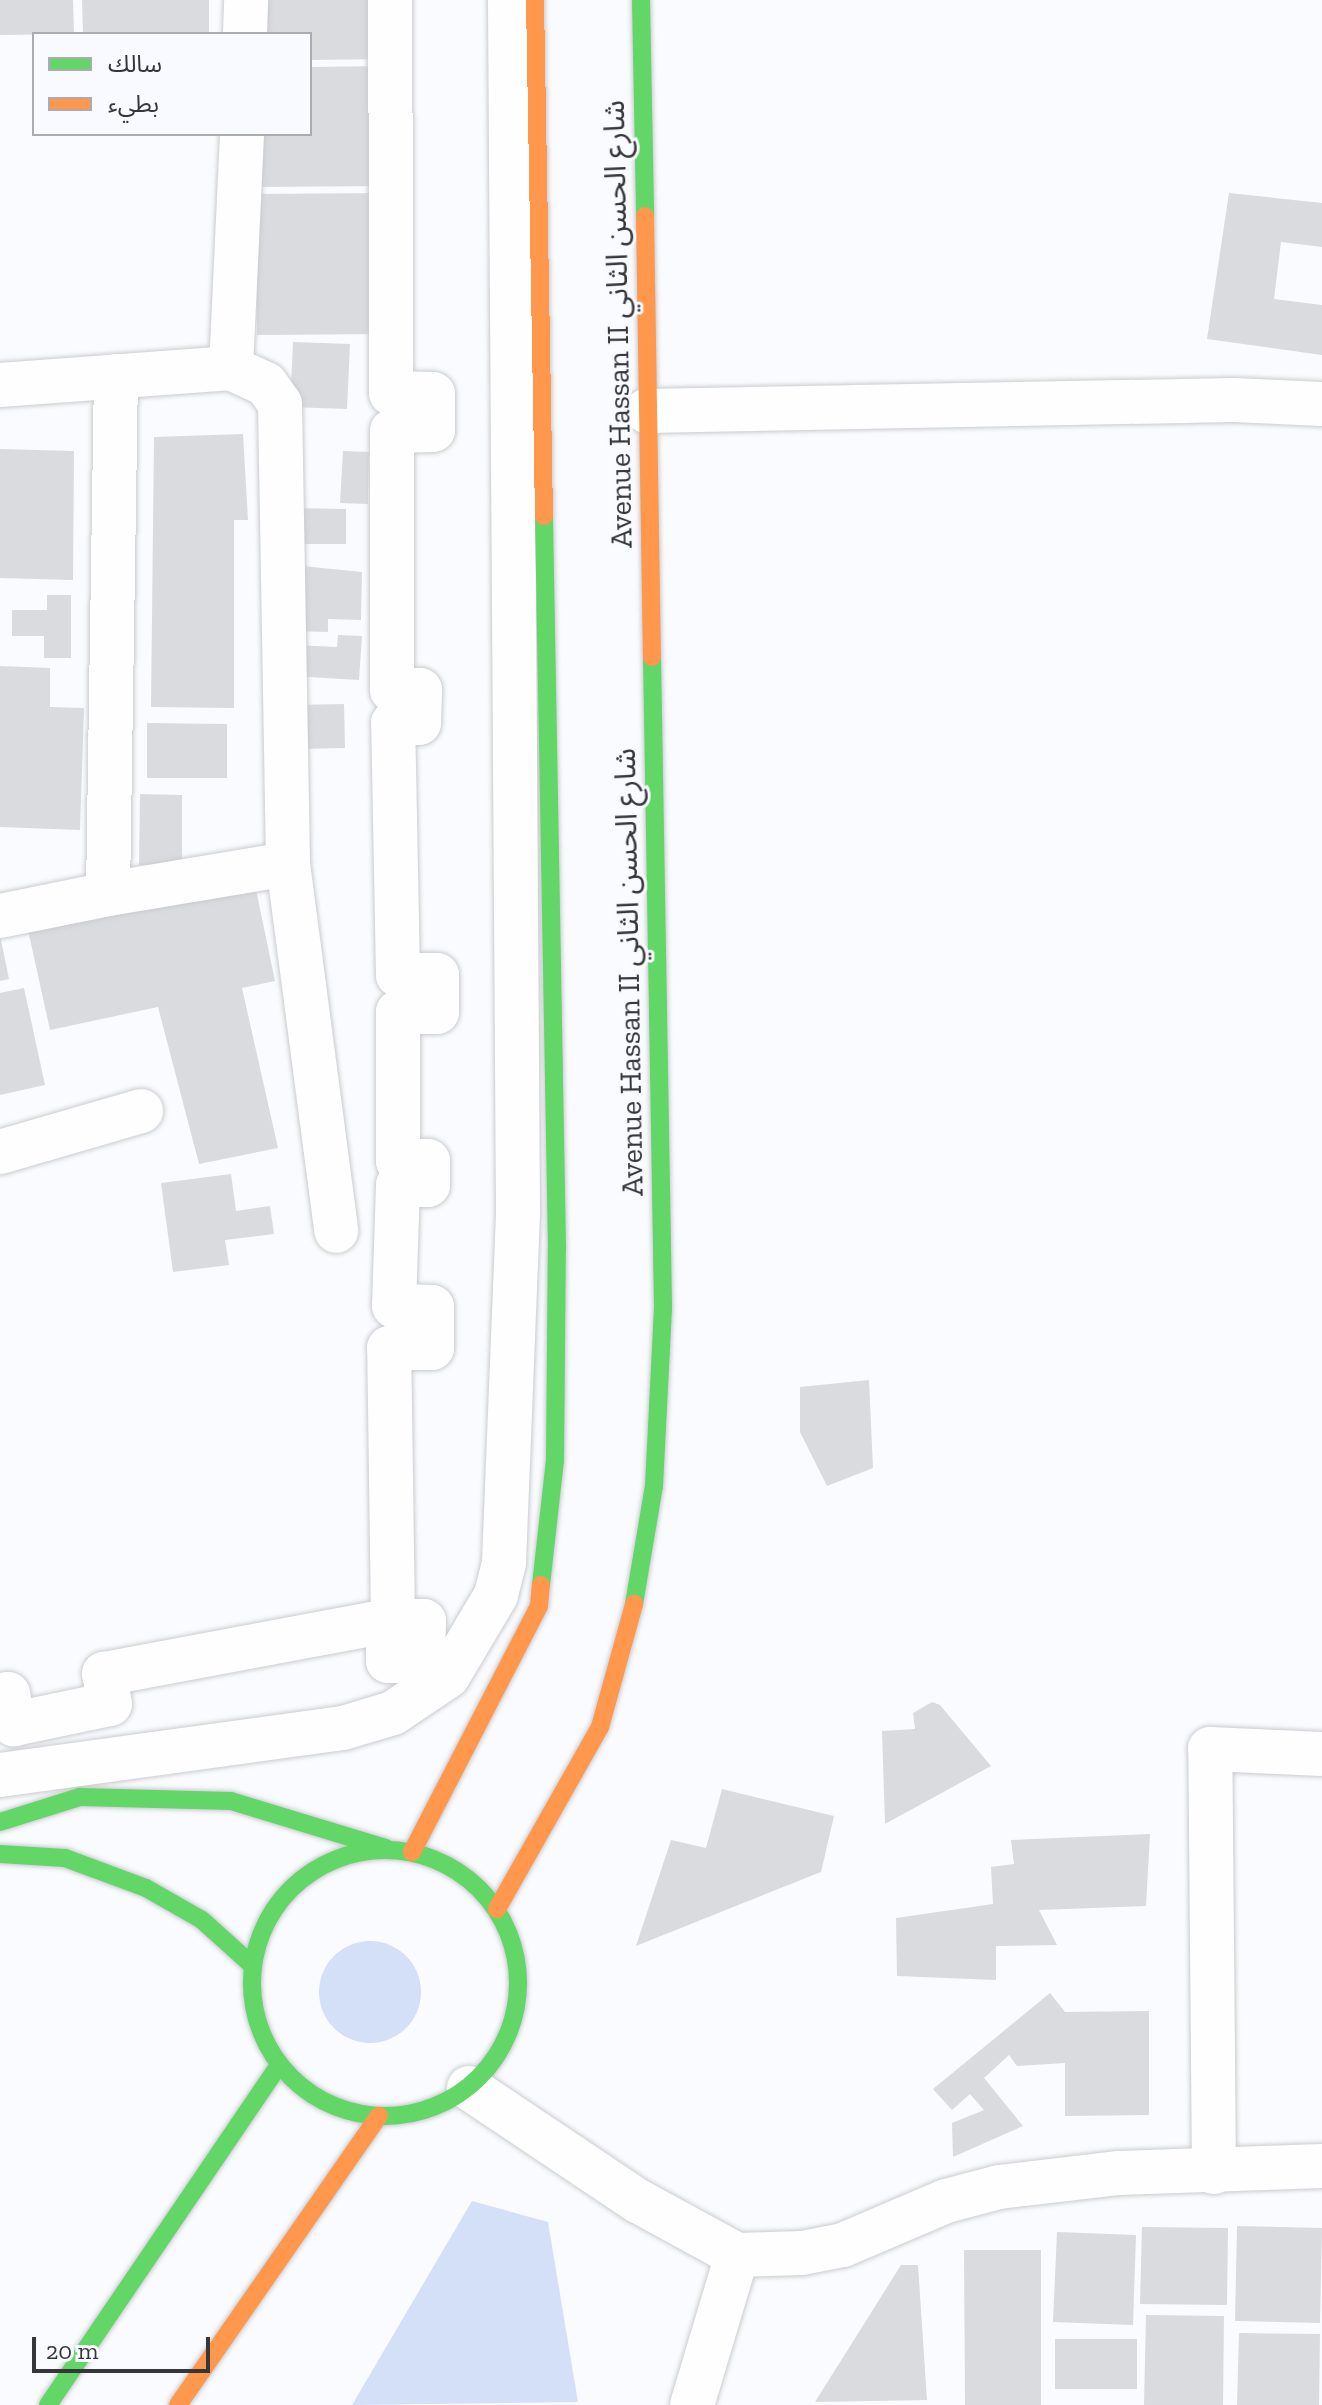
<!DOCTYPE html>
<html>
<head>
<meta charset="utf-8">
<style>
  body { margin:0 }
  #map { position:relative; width:1322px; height:2405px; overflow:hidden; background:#f9fbfe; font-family:"Zilla Slab","Noto Sans Arabic",serif }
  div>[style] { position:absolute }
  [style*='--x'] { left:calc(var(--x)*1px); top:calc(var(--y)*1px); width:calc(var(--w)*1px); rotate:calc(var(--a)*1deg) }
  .green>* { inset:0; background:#d4dff8 }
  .round { border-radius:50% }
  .building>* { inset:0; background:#d9dbde }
  .roads { filter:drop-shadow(0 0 2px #cacccf) drop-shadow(0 0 2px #cacccf) }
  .street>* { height:44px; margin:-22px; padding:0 22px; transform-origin:22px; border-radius:22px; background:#fefeff }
  .fast>* { height:18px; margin:-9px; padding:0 9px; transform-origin:9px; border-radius:9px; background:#63d668 }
  .fast>.ring { margin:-9px; padding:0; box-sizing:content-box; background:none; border:18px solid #63d668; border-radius:50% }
  .slow>* { height:18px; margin:-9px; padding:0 9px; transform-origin:9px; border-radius:9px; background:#ff974d }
  span { translate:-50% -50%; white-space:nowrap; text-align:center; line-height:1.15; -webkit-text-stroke:6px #f8faff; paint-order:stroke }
  .street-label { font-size:30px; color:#35373b }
  .legend { position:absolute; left:32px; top:32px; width:280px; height:104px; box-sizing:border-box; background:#f8faff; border:2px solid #aaacb1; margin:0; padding:10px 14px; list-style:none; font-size:24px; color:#35373b }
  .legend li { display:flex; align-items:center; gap:16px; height:40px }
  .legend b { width:40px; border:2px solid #aaacb1 }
  .scale { position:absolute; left:32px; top:2337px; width:178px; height:36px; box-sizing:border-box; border:4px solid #35373b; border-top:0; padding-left:10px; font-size:24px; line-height:28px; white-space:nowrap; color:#35373b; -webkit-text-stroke:6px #f8faff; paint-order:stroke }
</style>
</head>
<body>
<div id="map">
  <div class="green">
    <div class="round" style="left:319px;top:1941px;width:102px;height:102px"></div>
    <div style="clip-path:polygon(472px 2201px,548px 2222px,578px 2402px,352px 2405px)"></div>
  </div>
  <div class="building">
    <div style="clip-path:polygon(0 0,73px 0,74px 34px,0 35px)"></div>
    <div style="clip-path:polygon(82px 0,209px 0,209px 34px,83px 34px)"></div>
    <div style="clip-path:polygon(256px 0,384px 0,385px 59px,310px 60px,310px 34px,257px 34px)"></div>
    <div style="clip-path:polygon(386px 66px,386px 186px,254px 187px,253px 134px,310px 134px,310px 67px)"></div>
    <div style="clip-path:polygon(386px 193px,386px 334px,257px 335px,255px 194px)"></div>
    <div style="clip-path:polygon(1229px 193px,1322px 203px,1322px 247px,1281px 242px,1274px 299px,1322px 305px,1322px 355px,1207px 339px)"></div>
    <div style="clip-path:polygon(293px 342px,350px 344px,347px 409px,290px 407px)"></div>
    <div style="clip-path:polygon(243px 434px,248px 520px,234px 520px,234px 708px,151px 707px,154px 437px)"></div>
    <div style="clip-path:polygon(0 449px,74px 451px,73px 580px,0 578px)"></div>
    <div style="clip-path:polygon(343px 451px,369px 452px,368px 504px,340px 503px)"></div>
    <div style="clip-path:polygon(290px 508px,346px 509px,346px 544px,290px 544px)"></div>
    <div style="clip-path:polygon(292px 565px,362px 572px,361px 620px,328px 619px,328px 632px,290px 631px)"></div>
    <div style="clip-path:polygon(47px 595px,71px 595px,71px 658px,44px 658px,44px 636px,12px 636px,12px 610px,47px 610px)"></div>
    <div style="clip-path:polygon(338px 635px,362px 636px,359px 680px,292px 676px,294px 645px,337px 647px)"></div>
    <div style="clip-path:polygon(0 666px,50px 668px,50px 707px,84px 708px,80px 830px,0 827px)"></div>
    <div style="clip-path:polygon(344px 704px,345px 748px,297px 749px,296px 705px)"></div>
    <div style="clip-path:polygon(147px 723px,227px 724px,227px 778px,147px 778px)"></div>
    <div style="clip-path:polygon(140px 794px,182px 795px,182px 865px,139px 865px)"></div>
    <div style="clip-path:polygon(254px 880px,275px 981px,242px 988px,278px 1148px,199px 1164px,158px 1007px,50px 1030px,28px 930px)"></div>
    <div style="clip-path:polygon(0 935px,9px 979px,0 981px)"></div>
    <div style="clip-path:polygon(24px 988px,45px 1085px,0 1095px,0 993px)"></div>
    <div style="clip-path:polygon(231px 1174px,236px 1211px,270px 1206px,274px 1234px,225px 1240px,229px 1265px,173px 1272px,161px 1183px)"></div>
    <div style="clip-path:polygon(869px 1380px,873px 1468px,827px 1486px,800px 1432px,800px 1387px)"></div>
    <div style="clip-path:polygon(932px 1702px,940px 1705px,991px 1766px,885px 1824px,882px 1731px,915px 1729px,913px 1713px)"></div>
    <div style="clip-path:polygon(722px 1789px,834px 1816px,821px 1872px,636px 1946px,671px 1840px,706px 1848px)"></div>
    <div style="clip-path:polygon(1150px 1834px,1146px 1906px,1039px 1910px,1057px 1945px,996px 1946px,996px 1980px,897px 1976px,896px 1918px,993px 1904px,991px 1867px,1014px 1864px,1011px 1840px)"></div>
    <div style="clip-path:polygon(1050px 1993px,1065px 2012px,1149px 2011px,1149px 2115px,1065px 2116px,1065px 2063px,1017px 2066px,1009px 2055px,984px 2078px,1023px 2126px,953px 2157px,952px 2123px,984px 2110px,970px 2094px,952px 2110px,933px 2089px)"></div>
    <div style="clip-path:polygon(1237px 2226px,1322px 2228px,1320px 2323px,1235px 2321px)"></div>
    <div style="clip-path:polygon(1142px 2227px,1228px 2228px,1227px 2305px,1140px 2304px)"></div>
    <div style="clip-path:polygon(1057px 2232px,1136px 2235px,1133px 2325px,1053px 2322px)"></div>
    <div style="clip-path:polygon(964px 2250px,1041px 2250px,1041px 2405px,965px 2405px)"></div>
    <div style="clip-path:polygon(901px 2265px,918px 2265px,927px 2400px,815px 2402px)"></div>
    <div style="clip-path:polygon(1146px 2315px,1224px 2316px,1223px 2405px,1144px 2405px)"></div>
    <div style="clip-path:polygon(1239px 2333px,1320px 2334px,1319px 2405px,1237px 2405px)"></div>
    <div style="clip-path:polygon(1055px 2339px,1137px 2339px,1137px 2389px,1055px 2389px)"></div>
  </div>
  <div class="roads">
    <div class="street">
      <div style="--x:245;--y:34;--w:34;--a:-88"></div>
      <div style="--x:231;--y:368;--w:38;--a:25"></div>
      <div style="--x:266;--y:384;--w:24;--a:55"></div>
      <div style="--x:280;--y:404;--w:460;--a:89"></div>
      <div style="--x:288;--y:864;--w:370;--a:82.5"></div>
      <div style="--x:0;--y:385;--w:232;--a:-4.2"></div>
      <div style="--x:231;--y:368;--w:234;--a:-87.3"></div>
      <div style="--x:646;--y:411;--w:588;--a:-1.07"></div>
      <div style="--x:1234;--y:400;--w:88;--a:2.6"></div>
      <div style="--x:108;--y:894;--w:182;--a:-9.5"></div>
      <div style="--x:0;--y:916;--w:110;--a:-11.5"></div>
      <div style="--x:108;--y:894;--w:518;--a:-89.12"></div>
      <div style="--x:0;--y:1152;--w:147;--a:-16.2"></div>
      <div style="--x:0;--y:1695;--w:8;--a:-7"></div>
      <div style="--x:8;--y:1694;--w:31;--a:79"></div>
      <div style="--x:14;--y:1724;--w:98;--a:-11.8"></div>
      <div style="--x:110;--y:1704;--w:31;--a:-101"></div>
      <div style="--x:104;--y:1674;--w:289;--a:-10.6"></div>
      <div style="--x:388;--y:1621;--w:40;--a:90"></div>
      <div style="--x:388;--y:1661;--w:35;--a:0"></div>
      <div style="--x:423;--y:1661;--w:40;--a:-88.6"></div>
      <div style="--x:424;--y:1621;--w:31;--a:180"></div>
      <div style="--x:393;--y:1621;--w:273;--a:-90.8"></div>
      <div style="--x:389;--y:1348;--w:43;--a:0"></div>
      <div style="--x:432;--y:1348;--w:41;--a:-90"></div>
      <div style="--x:432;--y:1307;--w:38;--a:-178"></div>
      <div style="--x:394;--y:1306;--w:121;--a:-88.1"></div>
      <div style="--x:398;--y:1185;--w:30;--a:0"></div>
      <div style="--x:428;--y:1185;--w:24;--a:-90"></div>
      <div style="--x:428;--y:1161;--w:30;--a:180"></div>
      <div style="--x:398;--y:1161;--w:149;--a:-90"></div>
      <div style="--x:398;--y:1012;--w:39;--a:0"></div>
      <div style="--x:437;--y:1012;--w:37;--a:-90"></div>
      <div style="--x:437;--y:975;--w:39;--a:180"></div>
      <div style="--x:398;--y:975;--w:252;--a:-91.1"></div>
      <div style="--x:393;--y:723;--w:26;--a:0"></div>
      <div style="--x:419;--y:723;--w:33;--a:-88"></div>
      <div style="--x:420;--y:690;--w:28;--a:180"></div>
      <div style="--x:392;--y:690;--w:259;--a:-90"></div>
      <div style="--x:392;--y:431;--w:41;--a:-1.4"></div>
      <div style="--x:433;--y:430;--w:36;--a:-90"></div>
      <div style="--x:433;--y:394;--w:42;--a:-178.6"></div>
      <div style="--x:391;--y:393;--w:393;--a:-90.1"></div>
      <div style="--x:0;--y:1775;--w:346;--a:-7.8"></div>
      <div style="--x:343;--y:1728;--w:52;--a:-16.7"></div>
      <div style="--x:393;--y:1713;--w:66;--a:-33.9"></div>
      <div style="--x:448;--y:1676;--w:94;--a:-59.3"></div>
      <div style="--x:496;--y:1595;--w:34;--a:-76"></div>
      <div style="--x:504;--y:1562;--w:351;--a:-87.7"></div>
      <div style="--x:518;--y:1211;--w:1211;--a:-90.38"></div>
      <div style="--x:469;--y:2088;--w:203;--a:33.8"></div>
      <div style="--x:638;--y:2201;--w:113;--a:28.6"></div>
      <div style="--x:737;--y:2255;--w:65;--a:-1.8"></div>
      <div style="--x:802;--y:2253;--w:42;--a:-11"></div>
      <div style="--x:843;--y:2245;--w:112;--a:-23.1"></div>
      <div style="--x:946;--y:2201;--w:55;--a:-14.8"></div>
      <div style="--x:999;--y:2187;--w:121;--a:-6.7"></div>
      <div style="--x:1119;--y:2173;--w:203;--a:-2"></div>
      <div style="--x:1214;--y:2172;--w:423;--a:-90.5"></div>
      <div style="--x:1210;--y:1749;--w:112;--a:2.6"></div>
      <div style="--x:692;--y:2405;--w:157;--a:-73.3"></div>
    </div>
    <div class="fast">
      <div style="--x:641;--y:0;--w:216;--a:88.9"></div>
      <div style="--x:541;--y:1585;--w:125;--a:-83.6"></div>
      <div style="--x:555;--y:1461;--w:213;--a:-89.5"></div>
      <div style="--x:557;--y:1248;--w:732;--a:-91.02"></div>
      <div style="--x:634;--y:1604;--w:120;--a:-80.4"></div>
      <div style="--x:654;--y:1486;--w:180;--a:-87.1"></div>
      <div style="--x:663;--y:1306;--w:649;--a:-90.97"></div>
      <div style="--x:0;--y:1822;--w:84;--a:-17.4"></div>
      <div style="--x:80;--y:1797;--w:151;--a:1.5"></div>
      <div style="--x:231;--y:1801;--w:162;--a:16.9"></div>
      <div class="ring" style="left:252px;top:1850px;width:248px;height:248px"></div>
      <div style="--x:0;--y:1854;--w:65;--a:3.5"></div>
      <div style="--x:65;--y:1858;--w:86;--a:20.3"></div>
      <div style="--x:146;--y:1888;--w:64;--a:29.7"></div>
      <div style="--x:202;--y:1920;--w:67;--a:42"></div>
      <div style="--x:48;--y:2405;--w:411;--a:-55.8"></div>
    </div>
    <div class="slow">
      <div style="--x:535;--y:0;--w:516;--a:89"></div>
      <div style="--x:645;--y:216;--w:441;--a:89.1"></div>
      <div style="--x:412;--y:1852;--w:277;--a:-62.7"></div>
      <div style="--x:539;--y:1606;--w:21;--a:-85"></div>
      <div style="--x:497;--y:1909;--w:209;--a:-60.5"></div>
      <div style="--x:600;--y:1727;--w:128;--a:-74.5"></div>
      <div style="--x:178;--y:2405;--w:352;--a:-55.2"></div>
    </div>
  </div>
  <div class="street-label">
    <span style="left:618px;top:324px;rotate:-91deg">Avenue Hassan II شارع الحسن الثاني</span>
    <span style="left:629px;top:972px;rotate:-91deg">Avenue Hassan II شارع الحسن الثاني</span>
  </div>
  <ul class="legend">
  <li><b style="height:10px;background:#63d668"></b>سالك</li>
  <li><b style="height:10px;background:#ff974d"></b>بطيء</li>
  </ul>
  <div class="scale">20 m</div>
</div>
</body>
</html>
